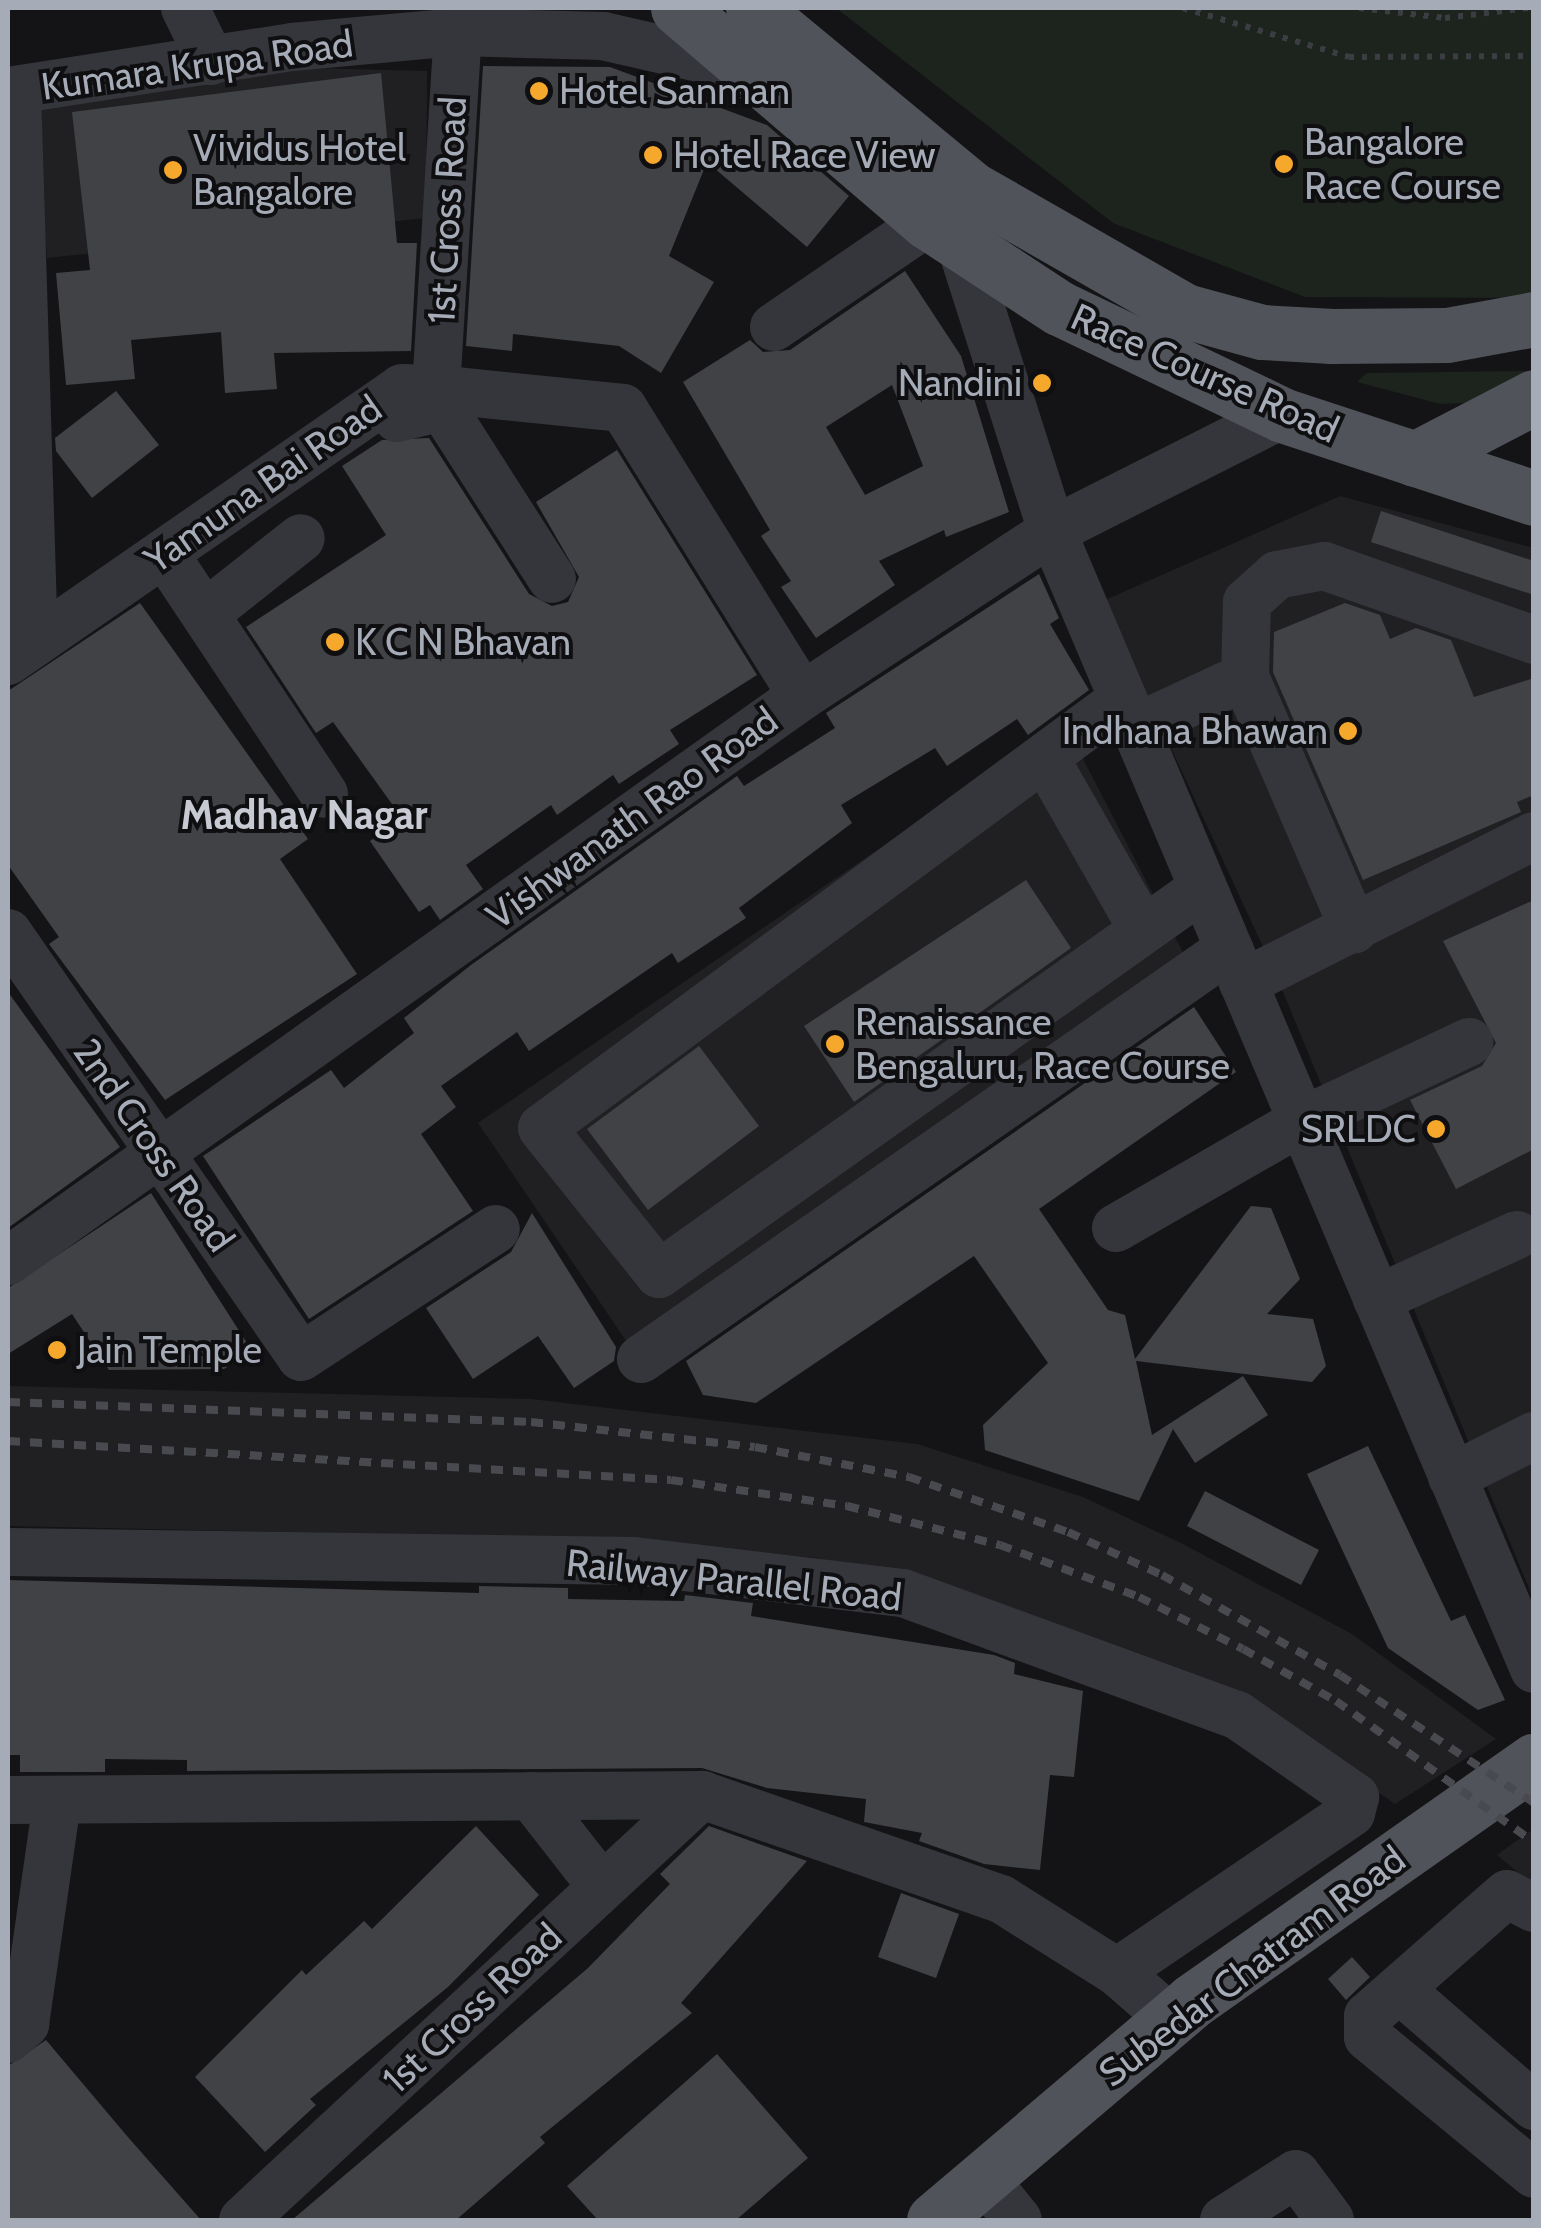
<!DOCTYPE html>
<html>
<head>
<meta charset="utf-8">
<style>
  body { margin:0 }
  #map { position:relative; width:1541px; height:2228px; overflow:hidden; background:#141416; font-family:Cabin,sans-serif }
  div>[style] { position:absolute }
  [style*='--x'] { left:calc(var(--x)*1px); top:calc(var(--y)*1px); width:calc(var(--w)*1px); rotate:calc(var(--a)*1deg) }
  .built>* { inset:0; background:#202023 }
  .green>* { inset:0; background:#1c241d }
  .building>* { inset:0; background:#404246 }
  .path>* { height:6px; margin-top:-3px; transform-origin:0; background:repeating-linear-gradient(90deg,#3b3d42 0 5px,transparent 0 13px) }
  .minor>* { height:48px; margin:-24px; padding:0 24px; transform-origin:24px; border-radius:24px; background:#35363b }
  .major>* { height:55px; margin:-27.5px; padding:0 27.5px; transform-origin:27.5px; border-radius:27.5px; background:#51535a }
  .rail>* { height:8px; margin-top:-4px; transform-origin:0; background:repeating-linear-gradient(90deg,#484a50 0 12px,transparent 0 22px) }
  .dots>* { width:28px; height:28px; translate:-50% -50%; box-sizing:border-box; border:5px solid #0f0f11; border-radius:50% }
  span { translate:-50% -50%; white-space:nowrap; text-align:center; line-height:1.15; -webkit-text-stroke:8px #0f0f11; paint-order:stroke }
  .street-label { font-size:38px; color:#a6acb7 }
  .poi-label { font-size:38px; color:#a6acb7 }
  .left { translate:0 -50%; text-align:left }
  .right { translate:-100% -50%; text-align:right }
  .neighbourhood-label { font-size:40px; color:#c7cad2; font-weight:700 }
  .frame { position:absolute; inset:0; border:10px solid #a6acb7; pointer-events:none }
</style>
</head>
<body>
<div id="map">
  <div class="built">
    <div style="clip-path:polygon(271px 67px,427px 71px,426px 218px,47px 258px,34px 102px)"></div>
    <div style="clip-path:polygon(1340px 496px,1533px 548px,1533px 1598px,1276px 975px,1103px 601px)"></div>
    <div style="clip-path:polygon(1064px 722px,1189px 964px,633px 1351px,478px 1123px)"></div>
    <div style="clip-path:polygon(8px 1386px,531px 1399px,917px 1444px,1083px 1497px,1183px 1544px,1352px 1634px,1496px 1739px,1395px 1804px,1280px 1724px,941px 1583px,816px 1558px,628px 1539px,8px 1526px)"></div>
    <div style="clip-path:polygon(1533px 1829px,1533px 1885px,1497px 1855px)"></div>
  </div>
  <div class="green">
    <div style="clip-path:polygon(836px 8px,1533px 8px,1533px 298px,1305px 297px,1113px 223px)"></div>
    <div style="clip-path:polygon(1533px 371px,1489px 402px,1440px 404px,1357px 382px,1367px 373px)"></div>
  </div>
  <div class="building">
    <div style="clip-path:polygon(483px 66px,610px 67px,767px 125px,849px 196px,807px 247px,707px 162px,669px 256px,714px 282px,661px 373px,619px 346px,513px 334px,512px 351px,466px 346px)"></div>
    <div style="clip-path:polygon(381px 73px,397px 243px,417px 243px,411px 351px,274px 353px,277px 389px,225px 393px,221px 332px,131px 340px,135px 379px,66px 385px,56px 273px,90px 270px,72px 112px)"></div>
    <div style="clip-path:polygon(evenodd,905px 271px,961px 356px,1009px 512px,946px 537px,944px 530px,879px 561px,895px 585px,816px 638px,781px 587px,791px 581px,761px 536px,770px 530px,683px 382px,750px 340px,763px 352px,790px 350px,905px 271px,892px 385px,923px 466px,865px 495px,826px 427px,892px 385px)"></div>
    <div style="clip-path:polygon(116px 391px,159px 445px,92px 498px,56px 451px,55px 438px)"></div>
    <div style="clip-path:polygon(429px 438px,529px 594px,552px 606px,568px 602px,579px 577px,536px 502px,617px 450px,757px 675px,670px 730px,679px 744px,619px 784px,613px 775px,557px 815px,551px 805px,466px 865px,483px 889px,440px 920px,430px 905px,419px 912px,370px 841px,402px 818px,333px 722px,316px 733px,246px 627px,386px 535px,342px 466px,382px 440px)"></div>
    <div style="clip-path:polygon(1381px 511px,1534px 561px,1534px 595px,1371px 542px)"></div>
    <div style="clip-path:polygon(1039px 574px,1059px 618px,1050px 624px,1089px 690px,1028px 735px,1017px 719px,947px 766px,935px 748px,841px 805px,852px 823px,739px 908px,746px 918px,678px 963px,672px 953px,529px 1051px,517px 1032px,441px 1086px,456px 1107px,421px 1134px,473px 1211px,309px 1319px,203px 1156px,331px 1070px,344px 1088px,414px 1033px,404px 1018px,471px 965px,737px 776px,744px 786px,835px 728px,826px 713px)"></div>
    <div style="clip-path:polygon(140px 603px,308px 839px,280px 859px,357px 974px,165px 1100px,49px 944px,59px 937px,8px 865px,8px 691px)"></div>
    <div style="clip-path:polygon(1345px 603px,1380px 615px,1390px 639px,1416px 628px,1451px 640px,1474px 697px,1534px 678px,1534px 795px,1517px 802px,1521px 812px,1363px 880px,1273px 672px,1274px 632px)"></div>
    <div style="clip-path:polygon(1026px 880px,1071px 948px,854px 1102px,804px 1026px)"></div>
    <div style="clip-path:polygon(1534px 900px,1534px 1149px,1456px 1189px,1410px 1100px,1482px 1066px,1496px 1043px,1443px 941px)"></div>
    <div style="clip-path:polygon(8px 992px,120px 1147px,8px 1228px)"></div>
    <div style="clip-path:polygon(1194px 1007px,1236px 1072px,1039px 1209px,1108px 1310px,1125px 1315px,1135px 1359px,1251px 1206px,1271px 1208px,1300px 1279px,1267px 1314px,1313px 1319px,1326px 1366px,1312px 1382px,1136px 1361px,1152px 1435px,1243px 1376px,1268px 1415px,1195px 1463px,1173px 1429px,1139px 1501px,985px 1450px,983px 1425px,1048px 1363px,974px 1256px,756px 1403px,703px 1395px,686px 1361px)"></div>
    <div style="clip-path:polygon(699px 1046px,759px 1126px,648px 1210px,587px 1129px)"></div>
    <div style="clip-path:polygon(151px 1193px,252px 1351px,224px 1369px,109px 1370px,72px 1314px,8px 1354px,8px 1288px)"></div>
    <div style="clip-path:polygon(532px 1213px,616px 1347px,614px 1361px,574px 1388px,538px 1336px,473px 1379px,426px 1308px,511px 1252px)"></div>
    <div style="clip-path:polygon(1368px 1446px,1451px 1621px,1465px 1615px,1505px 1700px,1478px 1710px,1388px 1648px,1307px 1474px)"></div>
    <div style="clip-path:polygon(1205px 1491px,1319px 1550px,1301px 1585px,1187px 1526px)"></div>
    <div style="clip-path:polygon(8px 1580px,479px 1593px,479px 1586px,568px 1588px,568px 1599px,684px 1601px,685px 1595px,753px 1603px,751px 1616px,994px 1655px,1015px 1663px,1014px 1674px,1083px 1691px,1074px 1777px,1050px 1775px,1040px 1870px,984px 1864px,919px 1841px,922px 1833px,864px 1822px,866px 1799px,767px 1788px,702px 1768px,187px 1771px,187px 1760px,105px 1759px,105px 1772px,20px 1772px,20px 1755px,8px 1755px)"></div>
    <div style="clip-path:polygon(476px 1826px,539px 1895px,448px 1987px,310px 2099px,316px 2105px,265px 2152px,195px 2077px,302px 1970px,306px 1975px,364px 1921px,372px 1929px)"></div>
    <div style="clip-path:polygon(709px 1826px,807px 1861px,681px 2003px,692px 2013px,540px 2137px,545px 2143px,456px 2220px,292px 2220px,588px 1968px,670px 1884px,660px 1874px)"></div>
    <div style="clip-path:polygon(901px 1893px,959px 1914px,936px 1978px,878px 1957px)"></div>
    <div style="clip-path:polygon(1352px 1957px,1370px 1977px,1346px 2000px,1328px 1979px)"></div>
    <div style="clip-path:polygon(46px 2040px,127px 2136px,201px 2220px,8px 2220px,8px 2066px)"></div>
    <div style="clip-path:polygon(717px 2054px,808px 2158px,736px 2220px,598px 2220px,567px 2186px)"></div>
  </div>
  <div class="path">
    <div style="--x:1183;--y:8;--w:173;--a:16.4"></div>
    <div style="--x:1349;--y:57;--w:185;--a:-0.3"></div>
    <div style="--x:1359;--y:8;--w:87;--a:6.6"></div>
    <div style="--x:1445;--y:18;--w:85;--a:-6.8"></div>
  </div>
  <div class="minor">
    <div style="--x:185;--y:8;--w:59;--a:63.9"></div>
    <div style="--x:8;--y:91;--w:287;--a:-8.8"></div>
    <div style="--x:292;--y:47;--w:167;--a:-5.2"></div>
    <div style="--x:458;--y:32;--w:145;--a:1.6"></div>
    <div style="--x:603;--y:36;--w:144;--a:12.9"></div>
    <div style="--x:17;--y:91;--w:552;--a:88.24"></div>
    <div style="--x:962;--y:249;--w:296;--a:72.3"></div>
    <div style="--x:1052;--y:531;--w:1236;--a:67.04"></div>
    <div style="--x:774;--y:327;--w:186;--a:-34.3"></div>
    <div style="--x:436;--y:389;--w:358;--a:-86.5"></div>
    <div style="--x:397;--y:418;--w:46;--a:-13.7"></div>
    <div style="--x:442;--y:407;--w:204;--a:57.4"></div>
    <div style="--x:164;--y:553;--w:289;--a:56.4"></div>
    <div style="--x:205;--y:614;--w:122;--a:-38.4"></div>
    <div style="--x:8;--y:661;--w:479;--a:-34.7"></div>
    <div style="--x:402;--y:388;--w:34;--a:2"></div>
    <div style="--x:436;--y:389;--w:188;--a:5.8"></div>
    <div style="--x:623;--y:408;--w:339;--a:58.1"></div>
    <div style="--x:1245;--y:677;--w:275;--a:66.6"></div>
    <div style="--x:1123;--y:699;--w:722;--a:143.56"></div>
    <div style="--x:542;--y:1128;--w:187;--a:51.3"></div>
    <div style="--x:659;--y:1274;--w:667;--a:-35.36"></div>
    <div style="--x:1135;--y:728;--w:121;--a:-24.9"></div>
    <div style="--x:1245;--y:677;--w:75;--a:-88.5"></div>
    <div style="--x:1247;--y:602;--w:40;--a:-42"></div>
    <div style="--x:1277;--y:575;--w:48;--a:-10.8"></div>
    <div style="--x:1324;--y:566;--w:223;--a:19.4"></div>
    <div style="--x:1045;--y:758;--w:196;--a:60.3"></div>
    <div style="--x:8;--y:933;--w:515;--a:55.35"></div>
    <div style="--x:301;--y:1357;--w:233;--a:-33.3"></div>
    <div style="--x:1243;--y:983;--w:326;--a:-26.8"></div>
    <div style="--x:1116;--y:1228;--w:215;--a:-29.9"></div>
    <div style="--x:1302;--y:1121;--w:185;--a:-25.3"></div>
    <div style="--x:8;--y:1261;--w:975;--a:-35.44"></div>
    <div style="--x:802;--y:696;--w:300;--a:-33.4"></div>
    <div style="--x:1052;--y:531;--w:258;--a:-26.8"></div>
    <div style="--x:1377;--y:1299;--w:154;--a:-24.6"></div>
    <div style="--x:641;--y:1359;--w:717;--a:-34.89"></div>
    <div style="--x:1452;--y:1477;--w:92;--a:-26.6"></div>
    <div style="--x:8;--y:1552;--w:626;--a:0.82"></div>
    <div style="--x:634;--y:1561;--w:271;--a:6.8"></div>
    <div style="--x:903;--y:1593;--w:356;--a:20.1"></div>
    <div style="--x:1237;--y:1715;--w:144;--a:34.8"></div>
    <div style="--x:1355;--y:1797;--w:16;--a:104"></div>
    <div style="--x:1351;--y:1813;--w:283;--a:145.8"></div>
    <div style="--x:531;--y:1796;--w:115;--a:52"></div>
    <div style="--x:8;--y:1800;--w:694;--a:-0.41"></div>
    <div style="--x:702;--y:1795;--w:317;--a:19.2"></div>
    <div style="--x:1001;--y:1899;--w:137;--a:32.2"></div>
    <div style="--x:1117;--y:1972;--w:72;--a:41"></div>
    <div style="--x:1534;--y:1908;--w:30;--a:-153"></div>
    <div style="--x:1507;--y:1894;--w:185;--a:138.7"></div>
    <div style="--x:1368;--y:2016;--w:21;--a:90"></div>
    <div style="--x:1368;--y:2037;--w:215;--a:39.5"></div>
    <div style="--x:1399;--y:1989;--w:179;--a:40.9"></div>
    <div style="--x:8;--y:2039;--w:23;--a:-41"></div>
    <div style="--x:25;--y:2024;--w:224;--a:-81.8"></div>
    <div style="--x:983;--y:2177;--w:55;--a:50.9"></div>
    <div style="--x:243;--y:2220;--w:626;--a:-42.8"></div>
    <div style="--x:1224;--y:2220;--w:85;--a:-32.6"></div>
    <div style="--x:1296;--y:2174;--w:57;--a:53.5"></div>
  </div>
  <div class="major">
    <div style="--x:678;--y:8;--w:329;--a:40.6"></div>
    <div style="--x:928;--y:222;--w:157;--a:33.3"></div>
    <div style="--x:1059;--y:308;--w:247;--a:25.6"></div>
    <div style="--x:1282;--y:415;--w:265;--a:18.2"></div>
    <div style="--x:753;--y:8;--w:284;--a:39.6"></div>
    <div style="--x:972;--y:189;--w:245;--a:29.8"></div>
    <div style="--x:1185;--y:311;--w:80;--a:15.3"></div>
    <div style="--x:1262;--y:332;--w:70;--a:3.3"></div>
    <div style="--x:1332;--y:336;--w:115;--a:-0.5"></div>
    <div style="--x:1447;--y:335;--w:88;--a:-10.4"></div>
    <div style="--x:1415;--y:459;--w:134;--a:-27.5"></div>
    <div style="--x:934;--y:2220;--w:338;--a:-40.3"></div>
    <div style="--x:1192;--y:2001;--w:418;--a:-35.1"></div>
  </div>
  <div class="rail">
    <div style="--x:8;--y:1402;--w:523;--a:2.19"></div>
    <div style="--x:531;--y:1422;--w:225;--a:6.4"></div>
    <div style="--x:755;--y:1447;--w:157;--a:11"></div>
    <div style="--x:909;--y:1477;--w:168;--a:19.1"></div>
    <div style="--x:1068;--y:1532;--w:103;--a:24.6"></div>
    <div style="--x:1162;--y:1575;--w:204;--a:29.3"></div>
    <div style="--x:1340;--y:1675;--w:232;--a:33.4"></div>
    <div style="--x:8;--y:1441;--w:664;--a:3.37"></div>
    <div style="--x:671;--y:1480;--w:178;--a:8.4"></div>
    <div style="--x:847;--y:1506;--w:158;--a:14.3"></div>
    <div style="--x:1000;--y:1545;--w:148;--a:20.5"></div>
    <div style="--x:1139;--y:1597;--w:116;--a:26.6"></div>
    <div style="--x:1243;--y:1649;--w:107;--a:29.2"></div>
    <div style="--x:1336;--y:1701;--w:243;--a:35.5"></div>
  </div>
  <div class="dots">
    <div style="left:539px;top:91px;background:#f6a82c"></div>
    <div style="left:653px;top:155px;background:#f6a82c"></div>
    <div style="left:1284px;top:164px;background:#f6a82c"></div>
    <div style="left:173px;top:170px;background:#f6a82c"></div>
    <div style="left:1042px;top:383px;background:#f6a82c"></div>
    <div style="left:335px;top:642px;background:#f6a82c"></div>
    <div style="left:1348px;top:731px;background:#f6a82c"></div>
    <div style="left:835px;top:1044px;background:#f6a82c"></div>
    <div style="left:1436px;top:1129px;background:#f6a82c"></div>
    <div style="left:57px;top:1350px;background:#f6a82c"></div>
  </div>
  <div class="street-label">
    <span style="left:197px;top:65px;rotate:-8deg">Kumara Krupa Road</span>
    <span style="left:447px;top:210px;rotate:-87deg">1st Cross Road</span>
    <span style="left:1205px;top:373px;rotate:24deg">Race Course Road</span>
    <span style="left:263px;top:484px;rotate:-35deg">Yamuna Bai Road</span>
    <span style="left:632px;top:818px;rotate:-36deg">Vishwanath Rao Road</span>
    <span style="left:154px;top:1145px;rotate:55deg">2nd Cross Road</span>
    <span style="left:734px;top:1580px;rotate:6deg">Railway Parallel Road</span>
    <span style="left:1252px;top:1966px;rotate:-37deg">Subedar Chatram Road</span>
    <span style="left:472px;top:2008px;rotate:-43deg">1st Cross Road</span>
  </div>
  <div class="poi-label">
    <span class="left" style="left:559px;top:91px">Hotel Sanman</span>
    <span class="left" style="left:1304px;top:164px">Bangalore<br>Race Course</span>
    <span class="left" style="left:193px;top:170px">Vividus Hotel<br>Bangalore</span>
    <span class="left" style="left:673px;top:155px">Hotel Race View</span>
    <span class="right" style="left:1022px;top:383px">Nandini</span>
    <span class="left" style="left:355px;top:642px">K C N Bhavan</span>
    <span class="right" style="left:1328px;top:731px">Indhana Bhawan</span>
    <span class="left" style="left:855px;top:1044px">Renaissance<br>Bengaluru, Race Course</span>
    <span class="right" style="left:1416px;top:1129px">SRLDC</span>
    <span class="left" style="left:77px;top:1350px">Jain Temple</span>
  </div>
  <div class="neighbourhood-label">
    <span style="left:304px;top:815px">Madhav Nagar</span>
  </div>
  <div class="frame"></div>
</div>
</body>
</html>
